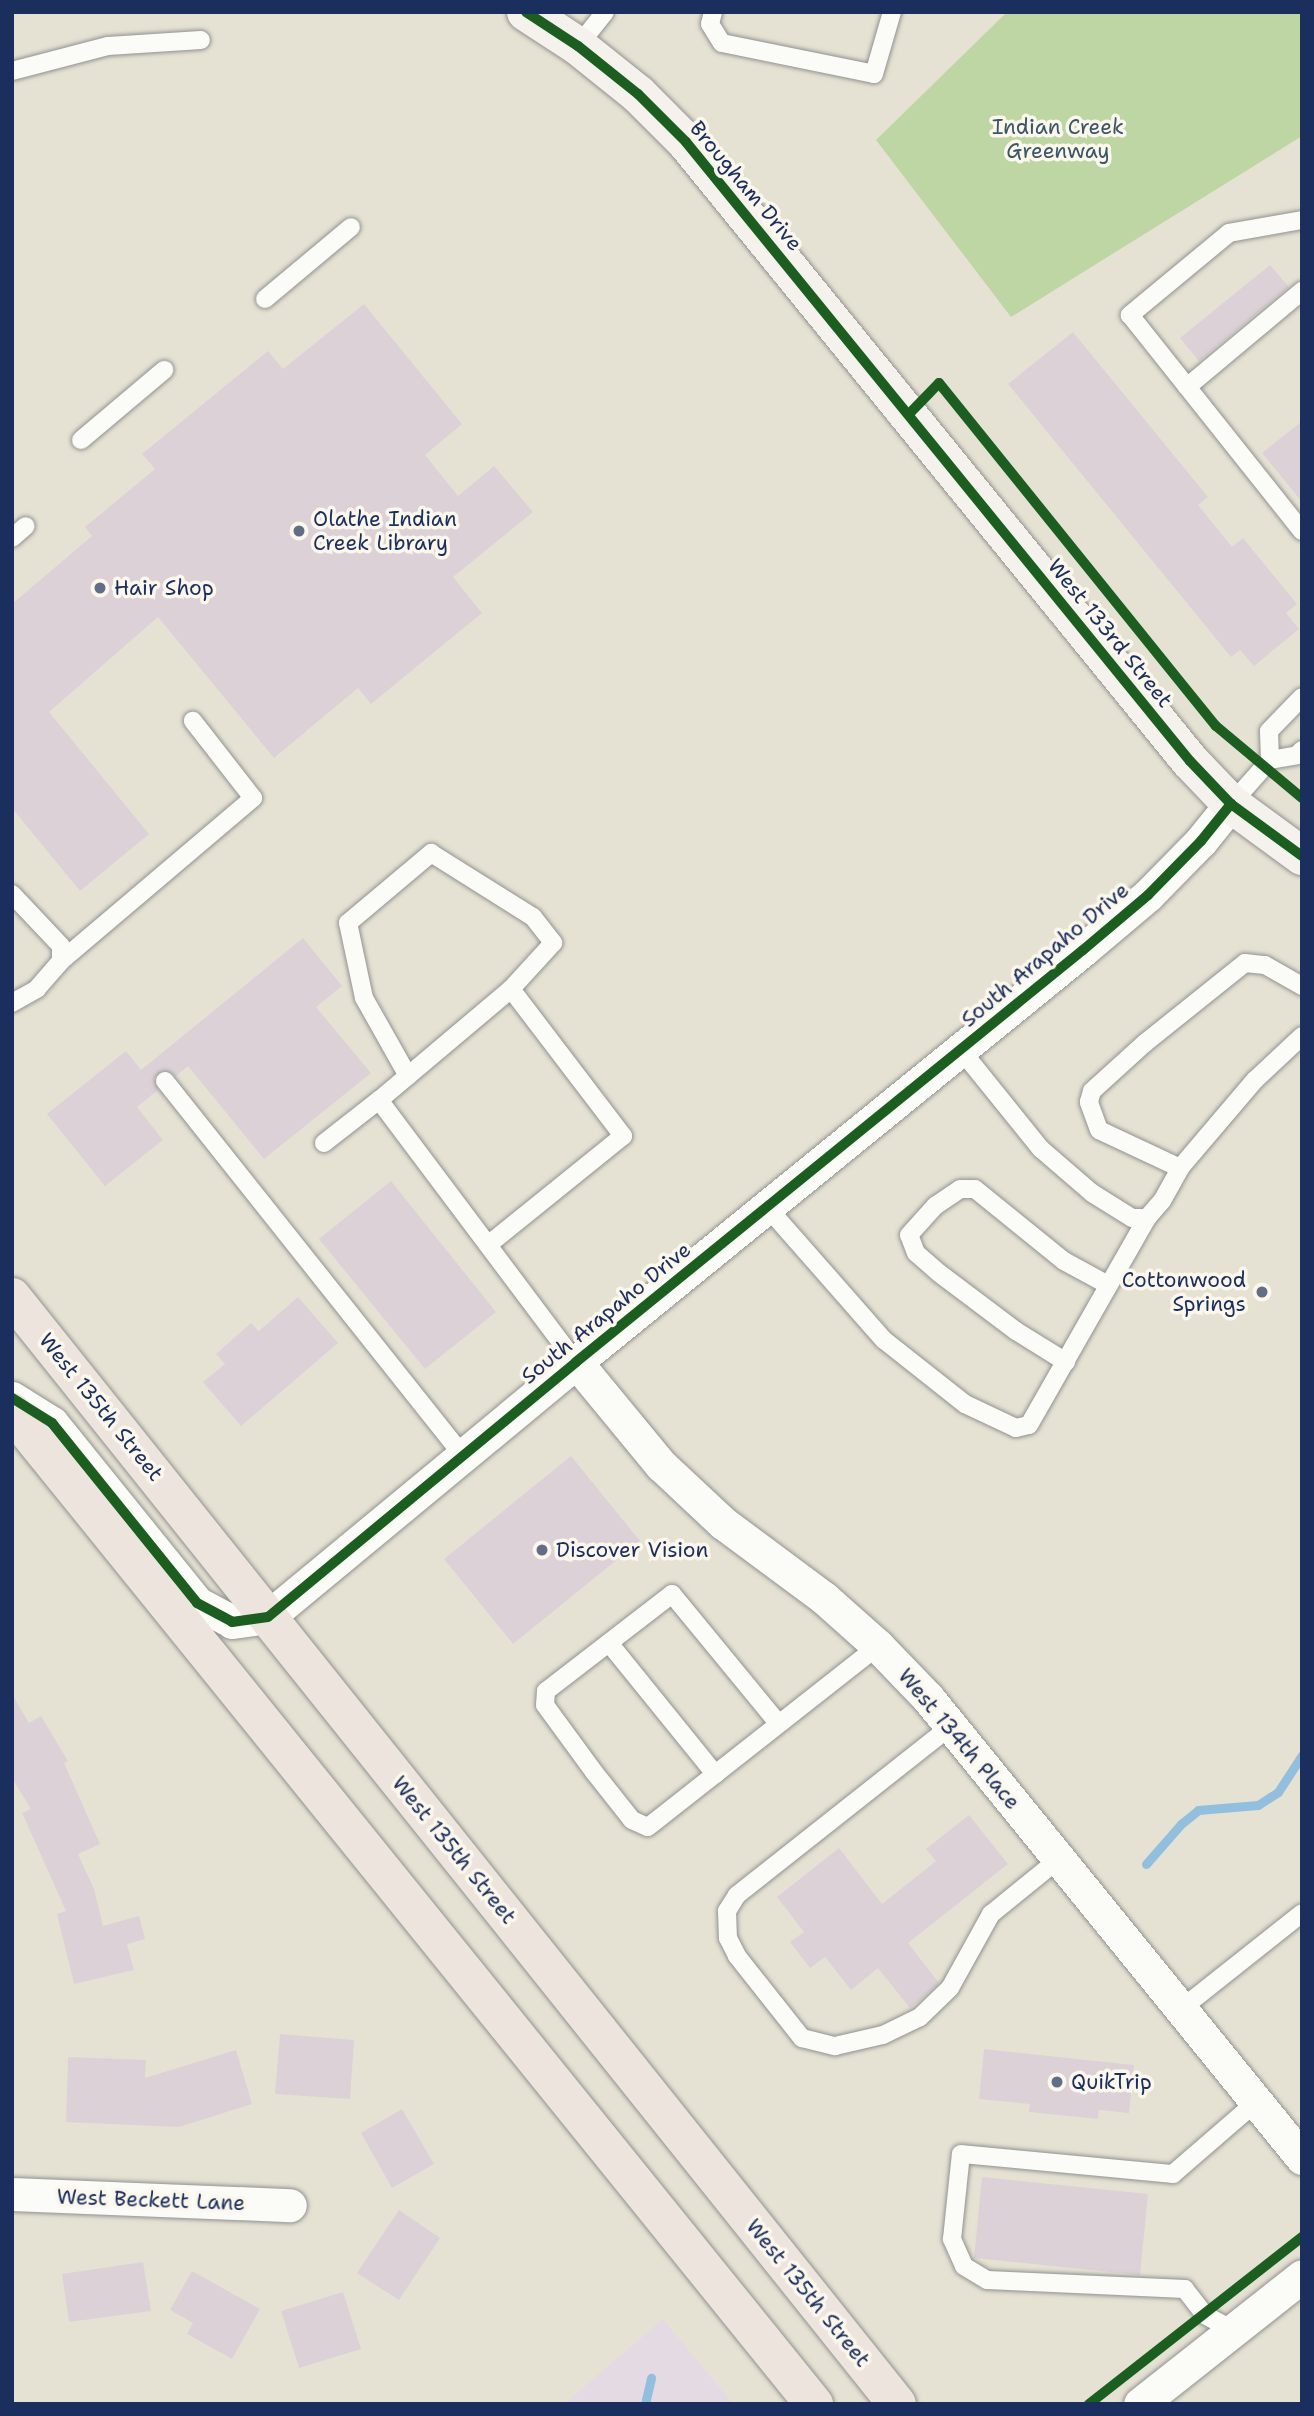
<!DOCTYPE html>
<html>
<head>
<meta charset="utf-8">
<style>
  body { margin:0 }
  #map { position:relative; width:1314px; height:2416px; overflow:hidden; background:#e6e2d3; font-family:"Shantell Sans",sans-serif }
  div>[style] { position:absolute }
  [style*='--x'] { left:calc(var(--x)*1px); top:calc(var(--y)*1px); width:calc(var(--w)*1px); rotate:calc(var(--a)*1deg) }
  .built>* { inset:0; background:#e4dae4 }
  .green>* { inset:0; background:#bdd6a3 }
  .stream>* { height:9px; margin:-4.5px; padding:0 4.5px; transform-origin:4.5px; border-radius:4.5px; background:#93bfdf }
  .building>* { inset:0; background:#dcd1d7 }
  .roads { filter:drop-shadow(0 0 2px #919292) drop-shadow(0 0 2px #919292) }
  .lane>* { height:18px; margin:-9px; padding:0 9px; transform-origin:9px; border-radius:9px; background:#fbfbf8 }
  .street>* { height:33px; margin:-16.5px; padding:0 16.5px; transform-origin:16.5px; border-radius:16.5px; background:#fbfbf8 }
  .secondary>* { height:38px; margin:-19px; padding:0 19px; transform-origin:19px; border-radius:19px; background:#f5f2ed }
  .primary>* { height:38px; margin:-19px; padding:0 19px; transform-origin:19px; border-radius:19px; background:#ede5dd }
  .cycleway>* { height:10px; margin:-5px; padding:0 5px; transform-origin:5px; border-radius:5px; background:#1b5e20 }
  .dots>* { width:19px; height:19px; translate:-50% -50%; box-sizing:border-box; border:4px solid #fbf7ec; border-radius:50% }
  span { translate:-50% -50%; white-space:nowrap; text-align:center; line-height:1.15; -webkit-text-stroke:7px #fbf7ec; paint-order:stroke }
  .park-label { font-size:21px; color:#3b5666 }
  .street-label { font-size:21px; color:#1b2f5e }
  .poi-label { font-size:21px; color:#1b2f5e }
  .left { translate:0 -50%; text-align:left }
  .right { translate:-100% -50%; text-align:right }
  .frame { position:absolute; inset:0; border:14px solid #1b2f5e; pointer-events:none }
</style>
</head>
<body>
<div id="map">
  <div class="built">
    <div style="clip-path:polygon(663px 2319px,733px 2404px,564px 2404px)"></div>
  </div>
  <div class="green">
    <div style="clip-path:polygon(1007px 12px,1302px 12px,1302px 136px,1011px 317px,876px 140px)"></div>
  </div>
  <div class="stream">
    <div style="--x:1146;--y:1864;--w:53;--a:-48.8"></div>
    <div style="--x:1181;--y:1824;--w:22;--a:-39"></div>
    <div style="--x:1198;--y:1810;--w:60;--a:-4.8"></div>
    <div style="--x:1258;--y:1805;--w:24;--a:-33"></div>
    <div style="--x:1278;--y:1792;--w:44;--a:-57"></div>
    <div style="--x:645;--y:2404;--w:27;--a:-77"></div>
  </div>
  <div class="building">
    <div style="clip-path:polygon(1270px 265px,1289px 287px,1199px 361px,1180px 338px)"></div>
    <div style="clip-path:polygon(364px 304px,462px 424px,425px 455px,458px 496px,494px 466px,533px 512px,453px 577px,482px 613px,371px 704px,358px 688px,274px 758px,158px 617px,49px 712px,149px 834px,80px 891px,12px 808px,12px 604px,92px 536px,85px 527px,155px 469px,142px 454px,268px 351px,283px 369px)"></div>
    <div style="clip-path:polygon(1073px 332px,1208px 497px,1198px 505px,1232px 547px,1243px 538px,1297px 604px,1286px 613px,1299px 629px,1254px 666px,1240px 650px,1231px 657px,1008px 384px)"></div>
    <div style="clip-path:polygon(1302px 421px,1302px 502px,1262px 453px)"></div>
    <div style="clip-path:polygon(303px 938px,342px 986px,316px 1007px,371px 1073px,264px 1159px,188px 1066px,176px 1076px,163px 1070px,154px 1078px,158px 1090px,137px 1107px,163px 1140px,105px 1186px,47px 1114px,126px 1051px,141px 1070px)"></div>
    <div style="clip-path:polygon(391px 1181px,496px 1312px,425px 1369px,319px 1239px)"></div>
    <div style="clip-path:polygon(298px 1297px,338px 1343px,241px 1426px,203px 1382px,225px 1364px,216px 1354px,251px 1323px,259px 1331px)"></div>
    <div style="clip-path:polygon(571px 1456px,640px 1541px,513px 1644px,444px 1559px)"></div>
    <div style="clip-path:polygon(12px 1694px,29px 1723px,41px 1716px,68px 1761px,64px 1763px,100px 1844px,78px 1854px,94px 1889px,103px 1926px,139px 1916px,145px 1939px,127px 1944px,134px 1970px,74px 1984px,57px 1914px,66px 1911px,22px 1813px,31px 1809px,12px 1778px)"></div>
    <div style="clip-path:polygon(969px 1815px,1008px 1864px,908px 1943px,939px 1983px,924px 1997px,910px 2008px,878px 1968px,851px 1990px,825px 1957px,810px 1968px,790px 1942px,804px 1932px,777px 1897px,839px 1848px,882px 1904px,936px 1861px,926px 1849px)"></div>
    <div style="clip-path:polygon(280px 2034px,354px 2040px,350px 2099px,275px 2094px)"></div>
    <div style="clip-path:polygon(984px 2049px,1134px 2065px,1129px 2113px,1099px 2110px,1098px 2119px,1029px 2112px,1030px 2104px,979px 2099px)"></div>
    <div style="clip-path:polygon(236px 2050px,252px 2104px,179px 2127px,66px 2122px,68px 2057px,146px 2060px,145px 2078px)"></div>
    <div style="clip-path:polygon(402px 2109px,434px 2164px,392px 2188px,361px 2133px)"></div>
    <div style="clip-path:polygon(982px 2177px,1148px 2194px,1140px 2275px,974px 2258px)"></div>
    <div style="clip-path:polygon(399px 2210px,440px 2238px,399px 2300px,357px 2273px)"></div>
    <div style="clip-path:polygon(143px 2262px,151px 2311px,69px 2322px,62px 2274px)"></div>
    <div style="clip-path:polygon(192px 2271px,260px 2309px,232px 2359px,187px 2334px,193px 2323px,170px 2310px)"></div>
    <div style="clip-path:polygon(343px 2292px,361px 2349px,299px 2368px,281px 2311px)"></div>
  </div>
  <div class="roads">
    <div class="lane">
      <div style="--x:713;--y:12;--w:12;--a:104"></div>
      <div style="--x:710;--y:24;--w:22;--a:58"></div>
      <div style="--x:722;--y:43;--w:155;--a:11.5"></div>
      <div style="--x:874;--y:74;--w:65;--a:-73.8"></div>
      <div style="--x:578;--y:46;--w:43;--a:-51.5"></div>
      <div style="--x:12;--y:71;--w:99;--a:-14.6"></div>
      <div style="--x:108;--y:46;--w:93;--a:-3.7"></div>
      <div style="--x:1302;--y:220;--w:74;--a:169.9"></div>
      <div style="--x:1229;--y:233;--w:129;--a:140.4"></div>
      <div style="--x:1130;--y:315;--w:276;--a:51.5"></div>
      <div style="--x:265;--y:299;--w:112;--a:-39.9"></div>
      <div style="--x:1187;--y:387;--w:150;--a:-39.9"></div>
      <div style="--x:81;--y:440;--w:109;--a:-40.1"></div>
      <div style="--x:12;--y:538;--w:18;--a:-41"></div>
      <div style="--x:1270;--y:760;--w:29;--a:-92"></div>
      <div style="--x:1269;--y:731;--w:47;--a:-45.9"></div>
      <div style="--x:1231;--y:804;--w:59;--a:-48.4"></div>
      <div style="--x:1270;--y:760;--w:27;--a:-10"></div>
      <div style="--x:1297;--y:755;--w:7;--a:-45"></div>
      <div style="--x:12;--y:894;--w:71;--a:46.7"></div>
      <div style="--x:61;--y:946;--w:15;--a:90"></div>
      <div style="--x:61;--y:961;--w:37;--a:131"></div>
      <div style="--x:37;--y:989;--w:29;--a:151"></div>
      <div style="--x:61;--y:961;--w:252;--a:-40.3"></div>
      <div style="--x:253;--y:798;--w:98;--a:-127.9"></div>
      <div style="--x:511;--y:989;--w:172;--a:139.9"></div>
      <div style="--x:379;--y:1100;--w:328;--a:53.1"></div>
      <div style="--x:961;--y:1050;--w:127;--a:51.1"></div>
      <div style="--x:1041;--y:1149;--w:67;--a:40.8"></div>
      <div style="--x:1092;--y:1193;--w:47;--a:32"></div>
      <div style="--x:1132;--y:1218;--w:15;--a:0"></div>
      <div style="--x:1147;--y:1218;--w:23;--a:-49"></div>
      <div style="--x:1162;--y:1201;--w:38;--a:-61"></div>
      <div style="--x:1180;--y:1168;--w:116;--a:-49.6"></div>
      <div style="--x:1255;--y:1080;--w:64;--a:-43.1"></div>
      <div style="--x:408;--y:1076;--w:90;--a:-119.4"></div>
      <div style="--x:364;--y:998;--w:77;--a:-102"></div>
      <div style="--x:348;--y:923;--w:109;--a:-40.1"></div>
      <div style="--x:431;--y:853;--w:120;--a:32.1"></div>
      <div style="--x:533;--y:917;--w:33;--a:52"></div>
      <div style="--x:553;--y:943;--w:62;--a:132.4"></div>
      <div style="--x:511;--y:989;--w:185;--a:52.7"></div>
      <div style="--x:623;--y:1136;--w:172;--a:141.1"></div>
      <div style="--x:165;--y:1081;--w:478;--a:51.5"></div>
      <div style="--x:324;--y:1143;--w:70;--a:-38"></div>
      <div style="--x:1180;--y:1168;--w:89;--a:-154.9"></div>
      <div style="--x:1099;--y:1130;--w:30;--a:-110"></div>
      <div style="--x:1089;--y:1102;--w:11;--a:-75"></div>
      <div style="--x:1092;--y:1091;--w:72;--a:-42.2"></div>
      <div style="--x:1145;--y:1043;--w:128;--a:-38.7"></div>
      <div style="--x:1245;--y:963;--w:20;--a:6"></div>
      <div style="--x:1265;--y:965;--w:43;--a:29.6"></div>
      <div style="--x:767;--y:1207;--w:177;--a:48.7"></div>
      <div style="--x:884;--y:1340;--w:103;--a:38.3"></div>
      <div style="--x:965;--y:1404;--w:56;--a:25.2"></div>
      <div style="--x:1016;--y:1428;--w:13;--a:-13"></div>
      <div style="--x:1029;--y:1425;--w:238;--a:-60.3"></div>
      <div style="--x:1066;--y:1362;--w:59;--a:-148.2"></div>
      <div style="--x:1016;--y:1331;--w:96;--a:-143"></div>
      <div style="--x:939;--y:1273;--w:30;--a:-139"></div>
      <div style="--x:916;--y:1253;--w:19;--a:-111"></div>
      <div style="--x:909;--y:1235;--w:39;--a:-48"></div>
      <div style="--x:935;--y:1206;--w:30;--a:-34"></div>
      <div style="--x:960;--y:1189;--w:15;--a:0"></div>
      <div style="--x:975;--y:1189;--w:114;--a:39"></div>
      <div style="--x:1064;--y:1261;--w:50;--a:28.6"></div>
      <div style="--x:609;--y:1643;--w:169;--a:51"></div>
      <div style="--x:778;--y:1723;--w:167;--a:-129.4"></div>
      <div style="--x:672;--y:1594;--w:159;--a:142.4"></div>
      <div style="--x:546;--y:1691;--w:14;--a:94"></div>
      <div style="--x:545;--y:1705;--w:83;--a:53.8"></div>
      <div style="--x:594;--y:1772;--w:61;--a:51.6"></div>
      <div style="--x:632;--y:1820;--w:17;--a:24"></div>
      <div style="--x:648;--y:1827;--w:293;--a:-38.2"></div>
      <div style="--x:951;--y:1726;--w:273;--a:141.7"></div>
      <div style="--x:737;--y:1895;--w:19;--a:122"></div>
      <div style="--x:727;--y:1911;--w:27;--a:88"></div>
      <div style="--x:728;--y:1938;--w:20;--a:63"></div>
      <div style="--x:737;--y:1956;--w:105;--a:51.6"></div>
      <div style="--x:802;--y:2038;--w:34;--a:14"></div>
      <div style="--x:835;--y:2046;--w:49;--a:-12.9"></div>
      <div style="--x:883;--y:2035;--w:41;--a:-25.9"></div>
      <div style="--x:920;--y:2017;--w:42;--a:-44"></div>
      <div style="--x:950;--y:1988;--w:85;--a:-61"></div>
      <div style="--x:991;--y:1914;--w:87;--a:-39"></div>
      <div style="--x:1181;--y:2009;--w:154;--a:-38.4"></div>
      <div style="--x:1233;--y:2330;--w:32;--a:-152"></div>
      <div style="--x:1205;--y:2315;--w:33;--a:-128"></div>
      <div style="--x:1185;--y:2289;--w:198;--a:-177.4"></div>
      <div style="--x:987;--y:2280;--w:27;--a:-149"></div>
      <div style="--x:964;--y:2266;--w:30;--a:-114"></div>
      <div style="--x:952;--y:2239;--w:85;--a:-84"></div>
      <div style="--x:961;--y:2154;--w:213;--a:5.4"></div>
      <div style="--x:1173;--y:2174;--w:110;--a:-40.9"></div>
    </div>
    <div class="street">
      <div style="--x:576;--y:1362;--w:134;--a:50.5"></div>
      <div style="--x:661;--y:1465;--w:85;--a:43.1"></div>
      <div style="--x:723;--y:1523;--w:126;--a:36.6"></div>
      <div style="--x:824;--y:1598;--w:72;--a:41.6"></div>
      <div style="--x:878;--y:1646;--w:72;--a:46.1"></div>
      <div style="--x:928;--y:1698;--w:593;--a:50.89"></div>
      <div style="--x:12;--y:1398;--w:47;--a:32"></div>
      <div style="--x:52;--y:1423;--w:231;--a:51.1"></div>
      <div style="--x:197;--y:1603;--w:40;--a:28"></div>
      <div style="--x:232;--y:1622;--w:36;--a:-8"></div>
      <div style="--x:268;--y:1617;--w:400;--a:-39.6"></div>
      <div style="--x:576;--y:1362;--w:653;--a:-39.1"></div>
      <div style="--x:1083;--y:950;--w:85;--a:-40.2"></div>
      <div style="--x:1148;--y:895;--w:76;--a:-45.5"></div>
      <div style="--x:1201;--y:841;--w:48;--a:-51"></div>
      <div style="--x:12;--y:2194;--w:278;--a:2.3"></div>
      <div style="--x:1140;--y:2404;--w:206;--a:-38.3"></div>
    </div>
    <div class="secondary">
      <div style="--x:526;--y:12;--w:62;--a:33.2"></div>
      <div style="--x:578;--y:46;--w:77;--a:38.7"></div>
      <div style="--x:638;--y:94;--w:68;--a:45"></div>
      <div style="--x:686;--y:142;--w:798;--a:50.85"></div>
      <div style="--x:1190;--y:761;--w:59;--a:46.4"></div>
      <div style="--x:1231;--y:804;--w:88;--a:36.2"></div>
    </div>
    <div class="primary">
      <div style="--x:12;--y:1297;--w:1417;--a:51.36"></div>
      <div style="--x:12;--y:1412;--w:1276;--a:51.05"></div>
    </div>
  </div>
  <div class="cycleway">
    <div style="--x:526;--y:12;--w:62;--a:33.2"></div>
    <div style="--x:578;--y:46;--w:77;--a:38.7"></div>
    <div style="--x:638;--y:94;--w:68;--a:45"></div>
    <div style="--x:686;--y:142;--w:798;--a:50.85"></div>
    <div style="--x:1190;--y:761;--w:59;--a:46.4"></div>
    <div style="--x:1231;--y:804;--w:88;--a:36.2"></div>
    <div style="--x:909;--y:414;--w:43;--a:-45.9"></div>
    <div style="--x:939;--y:383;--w:441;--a:51.1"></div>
    <div style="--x:1216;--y:726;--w:112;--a:39.9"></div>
    <div style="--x:12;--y:1398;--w:47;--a:32"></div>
    <div style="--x:52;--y:1423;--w:231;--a:51.1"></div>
    <div style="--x:197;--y:1603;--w:40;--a:28"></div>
    <div style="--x:232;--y:1622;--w:36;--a:-8"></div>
    <div style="--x:268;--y:1617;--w:400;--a:-39.6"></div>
    <div style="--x:576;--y:1362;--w:653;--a:-39.1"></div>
    <div style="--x:1083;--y:950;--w:85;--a:-40.2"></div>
    <div style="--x:1148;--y:895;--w:76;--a:-45.5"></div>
    <div style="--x:1201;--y:841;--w:48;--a:-51"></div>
    <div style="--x:1089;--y:2404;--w:271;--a:-38.1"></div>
  </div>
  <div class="dots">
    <div style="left:299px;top:531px;background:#626e87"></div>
    <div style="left:100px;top:588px;background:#626e87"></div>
    <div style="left:1262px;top:1292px;background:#626e87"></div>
    <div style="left:542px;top:1550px;background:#626e87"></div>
    <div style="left:1057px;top:2082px;background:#626e87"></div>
  </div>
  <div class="park-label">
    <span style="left:1058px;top:139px">Indian Creek<br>Greenway</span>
  </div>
  <div class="street-label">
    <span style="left:746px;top:186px;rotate:50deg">Brougham Drive</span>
    <span style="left:1110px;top:633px;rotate:51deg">West 133rd Street</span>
    <span style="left:1045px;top:955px;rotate:-40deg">South Arapaho Drive</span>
    <span style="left:606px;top:1313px;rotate:-39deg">South Arapaho Drive</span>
    <span style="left:101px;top:1407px;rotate:51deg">West 135th Street</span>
    <span style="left:959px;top:1739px;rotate:50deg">West 134th Place</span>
    <span style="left:454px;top:1850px;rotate:51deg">West 135th Street</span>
    <span style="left:151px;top:2200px;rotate:2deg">West Beckett Lane</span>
    <span style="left:808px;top:2293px;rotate:51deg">West 135th Street</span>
  </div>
  <div class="poi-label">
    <span class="left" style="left:313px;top:531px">Olathe Indian<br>Creek Library</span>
    <span class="left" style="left:114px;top:588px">Hair Shop</span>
    <span class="right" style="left:1246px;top:1292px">Cottonwood<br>Springs</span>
    <span class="left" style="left:556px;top:1550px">Discover Vision</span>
    <span class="left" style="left:1071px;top:2082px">QuikTrip</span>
  </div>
  <div class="frame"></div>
</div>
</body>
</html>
